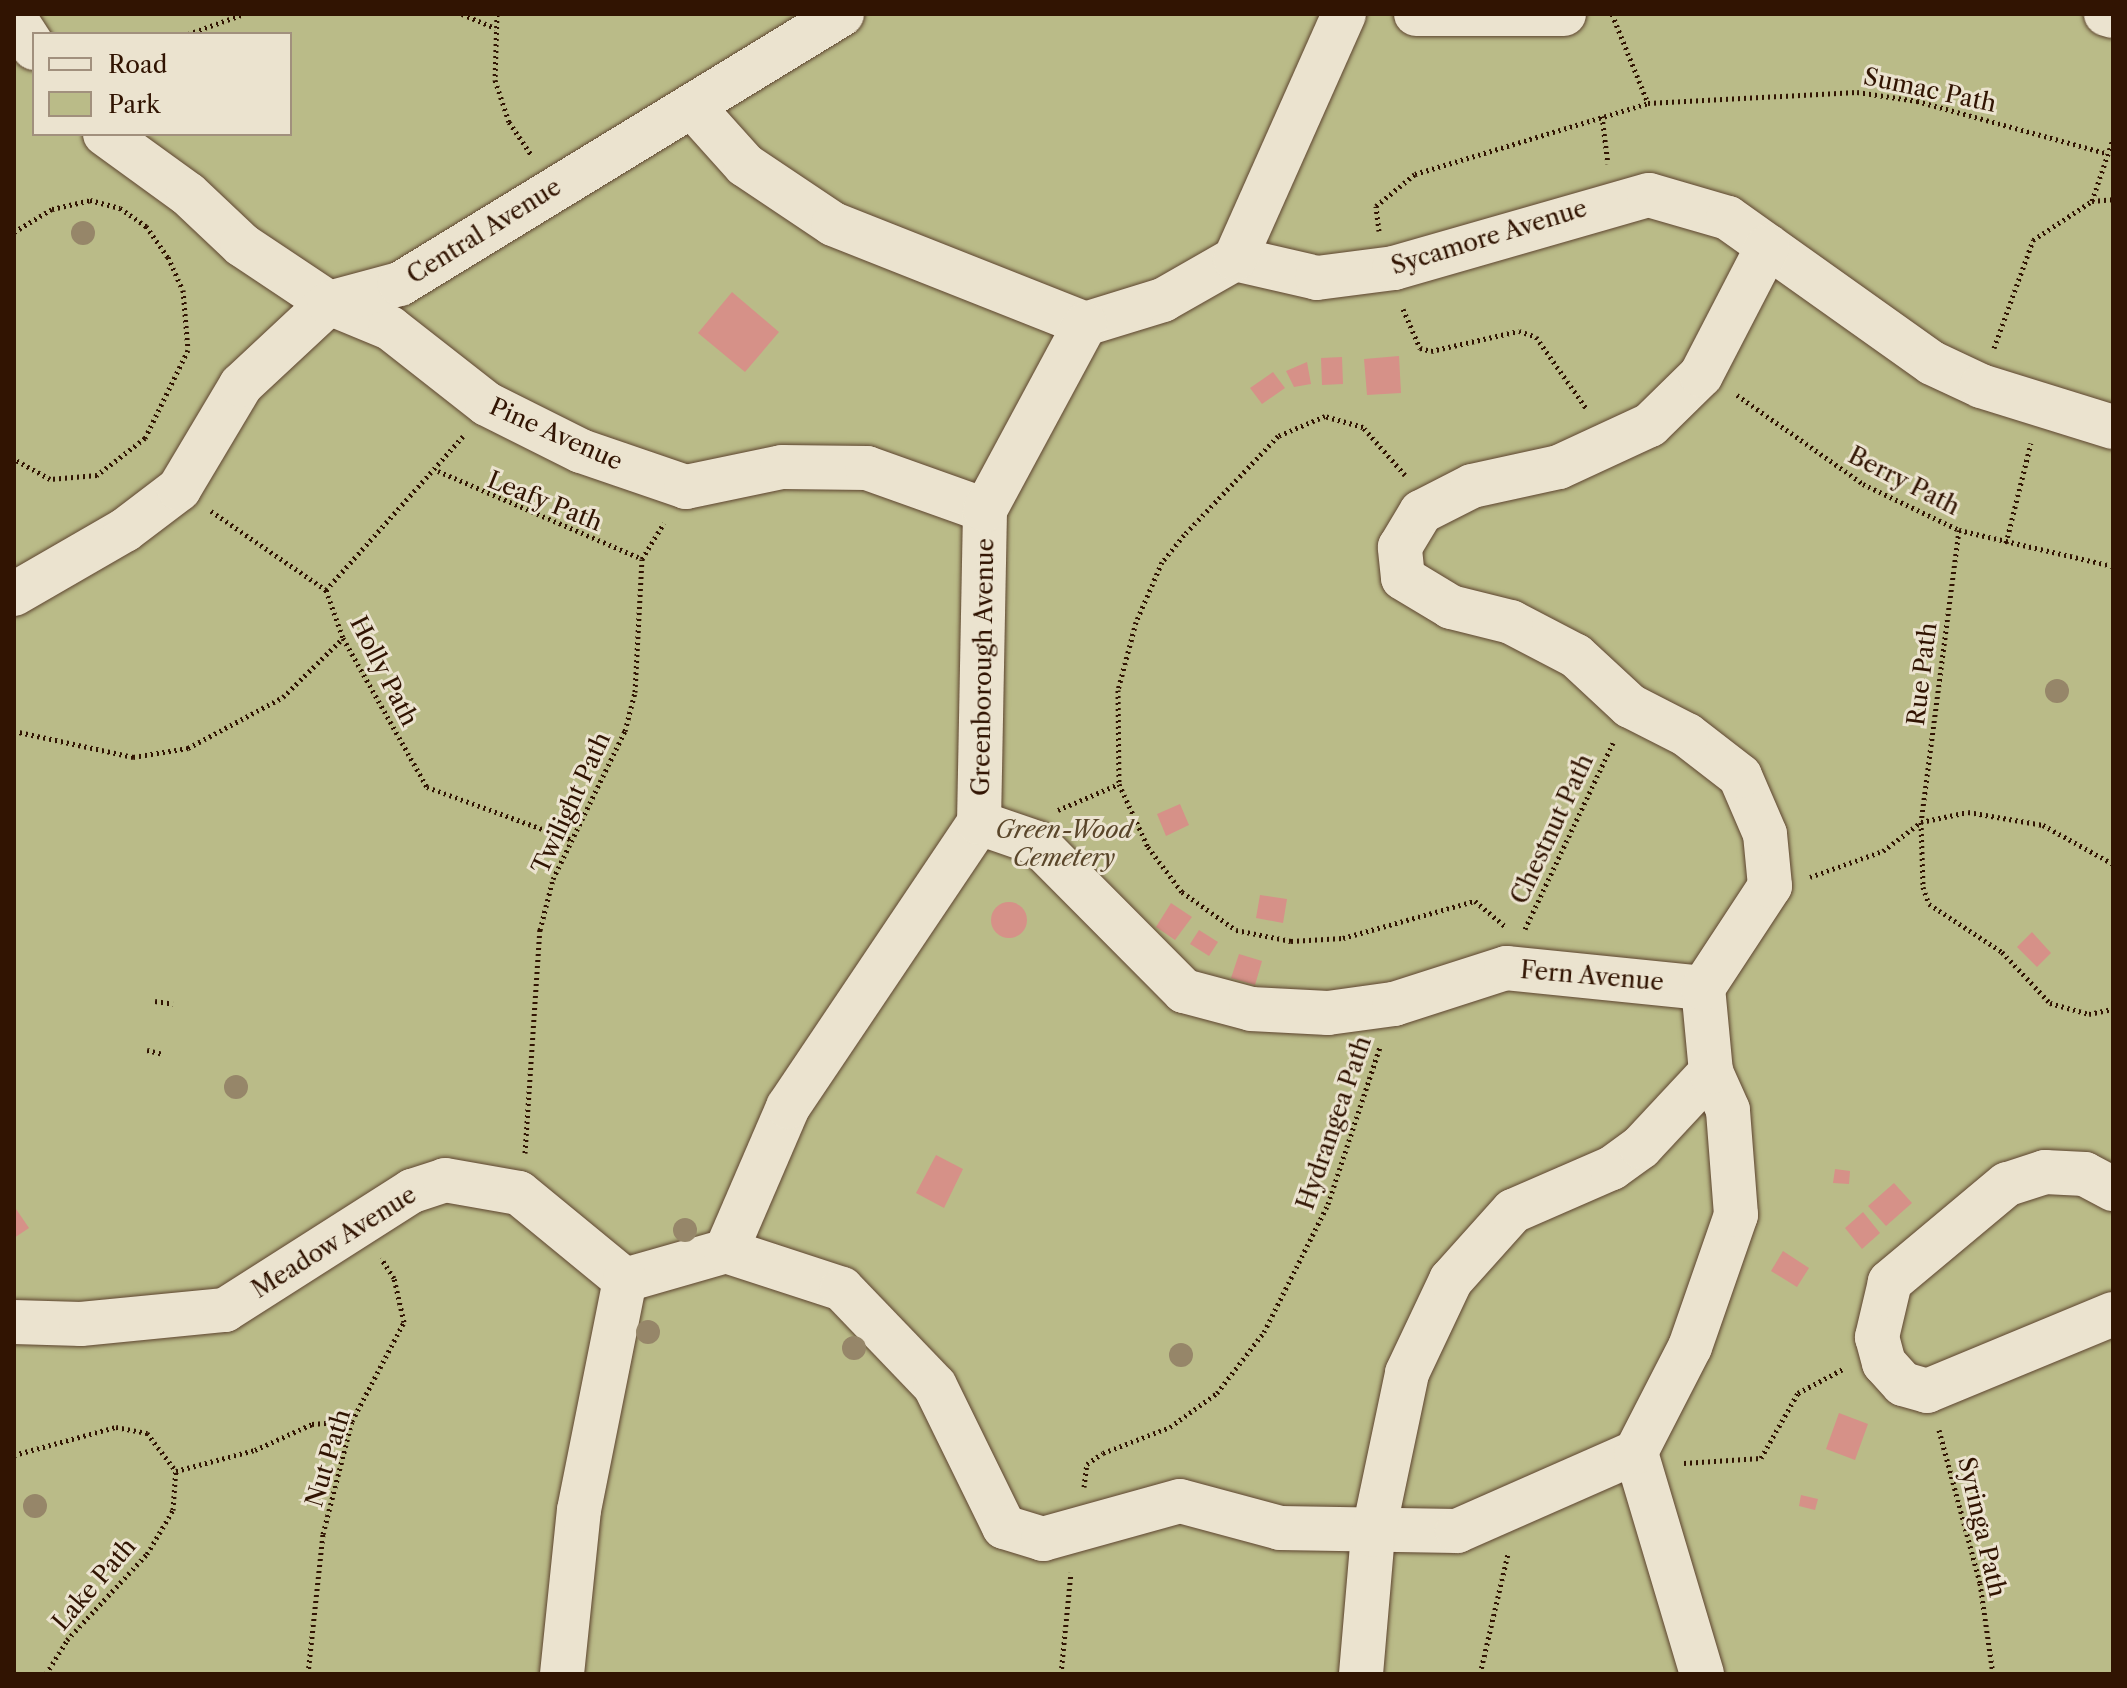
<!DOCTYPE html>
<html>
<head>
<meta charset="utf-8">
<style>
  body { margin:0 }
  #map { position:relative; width:2127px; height:1688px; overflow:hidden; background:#e0d4b5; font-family:"Libre Caslon Text",serif }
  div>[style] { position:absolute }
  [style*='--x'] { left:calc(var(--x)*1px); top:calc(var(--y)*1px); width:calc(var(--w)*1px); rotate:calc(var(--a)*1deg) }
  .green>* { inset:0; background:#babb88 }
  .building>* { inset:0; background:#d69188 }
  .round { border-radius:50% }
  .path>* { height:5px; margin-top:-2.5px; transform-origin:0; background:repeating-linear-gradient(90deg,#311402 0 2px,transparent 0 6px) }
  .roads { filter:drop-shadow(0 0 2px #5d442f) drop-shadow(0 0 2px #5d442f) }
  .minor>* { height:44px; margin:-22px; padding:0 22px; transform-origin:22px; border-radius:22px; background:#ebe3cf }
  .trees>* { width:24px; height:24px; margin:-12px; border-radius:50%; background:#968669 }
  span { translate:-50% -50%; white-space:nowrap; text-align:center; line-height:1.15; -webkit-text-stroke:6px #ebe3cf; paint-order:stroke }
  .street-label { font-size:24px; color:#311402 }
  .park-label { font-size:24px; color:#5a462a; font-style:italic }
  .frame { position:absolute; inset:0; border:16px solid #311402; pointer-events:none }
  .legend { position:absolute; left:32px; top:32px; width:260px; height:104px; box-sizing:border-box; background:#ebe3cf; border:2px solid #a1907d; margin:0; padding:10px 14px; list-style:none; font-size:24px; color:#311402 }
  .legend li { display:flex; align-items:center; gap:16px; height:40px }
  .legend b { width:40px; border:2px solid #a1907d }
</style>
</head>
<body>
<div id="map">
  <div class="green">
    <div style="clip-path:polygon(evenodd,14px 14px,2113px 14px,2113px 1674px,14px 1674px,14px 14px,34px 34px,290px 34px,290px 134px,34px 134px,34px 34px)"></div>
  </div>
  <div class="building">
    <div style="clip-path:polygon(732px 292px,779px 332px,745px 372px,698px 333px)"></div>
    <div style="clip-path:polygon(1399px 356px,1401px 393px,1367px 395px,1364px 359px)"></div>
    <div style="clip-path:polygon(1342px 357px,1343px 384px,1322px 385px,1321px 358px)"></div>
    <div style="clip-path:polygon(1307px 362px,1311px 384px,1294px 387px,1286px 371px)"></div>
    <div style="clip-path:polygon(1273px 372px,1285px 388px,1262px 404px,1250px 388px)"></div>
    <div style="clip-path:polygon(1180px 804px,1189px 825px,1166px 836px,1157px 814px)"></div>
    <div style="clip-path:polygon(1260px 895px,1287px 899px,1283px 923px,1256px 918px)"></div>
    <div class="round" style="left:991px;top:902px;width:36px;height:36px"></div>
    <div style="clip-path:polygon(1171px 903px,1192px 917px,1175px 940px,1156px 927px)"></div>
    <div style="clip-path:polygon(1199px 930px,1218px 942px,1209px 956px,1190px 944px)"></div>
    <div style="clip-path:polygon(2032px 932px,2051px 953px,2037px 967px,2017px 947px)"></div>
    <div style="clip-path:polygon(1239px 954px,1262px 961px,1255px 985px,1231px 978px)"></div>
    <div style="clip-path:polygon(936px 1155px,963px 1169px,944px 1208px,916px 1193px)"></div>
    <div style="clip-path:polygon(1835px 1169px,1850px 1171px,1849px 1184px,1833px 1183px)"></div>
    <div style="clip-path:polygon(1894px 1183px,1912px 1203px,1886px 1226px,1868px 1206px)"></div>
    <div style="clip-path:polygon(14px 1206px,29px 1228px,14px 1238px)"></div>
    <div style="clip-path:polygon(1863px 1212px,1880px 1233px,1862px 1249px,1845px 1228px)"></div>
    <div style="clip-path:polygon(1783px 1251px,1809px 1268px,1797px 1287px,1771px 1271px)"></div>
    <div style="clip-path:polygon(1839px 1413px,1868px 1424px,1855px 1460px,1826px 1449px)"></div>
    <div style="clip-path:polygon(1801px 1495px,1818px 1499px,1815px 1510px,1799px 1506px)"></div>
  </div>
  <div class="path">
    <div style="--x:462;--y:14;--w:36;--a:23"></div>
    <div style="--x:497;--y:14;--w:66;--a:91.7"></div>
    <div style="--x:495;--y:80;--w:44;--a:71.6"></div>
    <div style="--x:509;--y:122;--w:41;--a:55.9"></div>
    <div style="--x:1612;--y:14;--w:96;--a:68"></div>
    <div style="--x:188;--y:34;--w:59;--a:-19.7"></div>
    <div style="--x:1602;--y:116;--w:48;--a:82.9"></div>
    <div style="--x:2092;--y:201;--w:65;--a:-71.3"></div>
    <div style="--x:1379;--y:231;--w:25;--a:-97"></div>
    <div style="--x:1376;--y:206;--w:50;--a:-39.4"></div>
    <div style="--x:1415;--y:174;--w:244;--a:-16.9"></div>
    <div style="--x:1648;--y:103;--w:209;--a:-3"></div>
    <div style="--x:1857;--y:92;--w:61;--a:8.5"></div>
    <div style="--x:1917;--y:101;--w:196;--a:15.4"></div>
    <div style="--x:14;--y:232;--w:44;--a:-31.2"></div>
    <div style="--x:52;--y:209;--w:39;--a:-13"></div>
    <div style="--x:90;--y:200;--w:31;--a:15"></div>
    <div style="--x:120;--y:208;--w:32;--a:35"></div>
    <div style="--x:146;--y:226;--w:38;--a:55"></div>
    <div style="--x:168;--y:257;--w:36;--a:66"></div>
    <div style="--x:183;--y:290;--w:60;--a:85.2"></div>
    <div style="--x:188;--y:350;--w:98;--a:116"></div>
    <div style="--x:145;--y:438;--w:61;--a:142.4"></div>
    <div style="--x:97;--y:475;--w:47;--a:175.1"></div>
    <div style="--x:50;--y:479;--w:41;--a:-150.9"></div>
    <div style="--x:1403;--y:309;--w:43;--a:66.4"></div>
    <div style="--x:1420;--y:348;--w:11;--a:15"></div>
    <div style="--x:1431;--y:351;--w:90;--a:-12.8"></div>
    <div style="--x:1519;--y:331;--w:18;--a:19"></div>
    <div style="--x:1536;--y:337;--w:87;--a:54.8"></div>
    <div style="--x:1994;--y:348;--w:115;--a:-70.1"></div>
    <div style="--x:2033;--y:240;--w:71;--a:-33.5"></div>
    <div style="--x:2092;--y:201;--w:21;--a:-5"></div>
    <div style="--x:1737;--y:395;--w:154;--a:35.2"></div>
    <div style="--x:1863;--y:484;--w:106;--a:25.6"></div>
    <div style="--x:1959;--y:530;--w:158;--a:13.2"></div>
    <div style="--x:438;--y:471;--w:222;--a:23.3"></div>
    <div style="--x:1405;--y:475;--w:64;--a:-131.2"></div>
    <div style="--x:1363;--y:427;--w:40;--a:-164"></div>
    <div style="--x:1325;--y:416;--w:51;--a:156.9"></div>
    <div style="--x:1278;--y:436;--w:137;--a:133.5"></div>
    <div style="--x:1184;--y:535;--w:35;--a:129"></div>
    <div style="--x:1162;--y:562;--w:65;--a:113.4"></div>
    <div style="--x:1136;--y:622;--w:70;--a:104.8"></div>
    <div style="--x:1118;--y:690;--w:94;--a:89.4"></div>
    <div style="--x:1119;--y:784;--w:69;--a:65.3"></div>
    <div style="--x:1148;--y:847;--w:56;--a:52.9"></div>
    <div style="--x:1182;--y:892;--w:66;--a:35.1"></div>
    <div style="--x:1236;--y:930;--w:56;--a:11.3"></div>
    <div style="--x:1291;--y:941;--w:52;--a:-3.3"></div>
    <div style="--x:1343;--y:938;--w:137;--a:-15.7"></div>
    <div style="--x:1475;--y:901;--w:40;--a:40"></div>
    <div style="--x:211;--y:511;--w:140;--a:34.5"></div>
    <div style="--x:326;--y:590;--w:51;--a:70.5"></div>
    <div style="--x:343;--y:638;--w:171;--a:60.6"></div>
    <div style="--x:427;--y:787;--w:152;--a:20"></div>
    <div style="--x:1959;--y:530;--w:294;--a:97.4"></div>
    <div style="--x:1921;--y:822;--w:65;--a:88.2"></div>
    <div style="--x:1923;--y:887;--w:18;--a:71"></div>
    <div style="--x:1929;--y:904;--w:87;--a:33.3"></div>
    <div style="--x:2002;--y:952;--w:70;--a:46.7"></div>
    <div style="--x:2050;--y:1003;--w:41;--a:15.8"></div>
    <div style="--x:2089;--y:1014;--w:25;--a:-12"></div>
    <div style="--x:2006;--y:543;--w:103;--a:-76"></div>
    <div style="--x:326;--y:590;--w:206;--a:-48.3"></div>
    <div style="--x:14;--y:731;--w:122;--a:12.3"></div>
    <div style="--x:133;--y:757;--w:56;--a:-9.3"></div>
    <div style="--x:188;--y:748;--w:108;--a:-28.2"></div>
    <div style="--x:283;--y:697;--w:84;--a:-44.5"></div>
    <div style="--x:1058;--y:810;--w:66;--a:-23.1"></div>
    <div style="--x:1810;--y:877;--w:77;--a:-19.6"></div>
    <div style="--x:1883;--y:851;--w:48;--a:-37.3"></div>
    <div style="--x:1921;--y:822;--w:48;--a:-12"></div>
    <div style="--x:1968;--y:812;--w:76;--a:9.8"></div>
    <div style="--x:2043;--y:825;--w:80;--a:29.1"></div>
    <div style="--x:1525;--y:929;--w:206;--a:-64.7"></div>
    <div style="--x:155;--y:1001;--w:18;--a:9"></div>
    <div style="--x:147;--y:1050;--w:16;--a:14"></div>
    <div style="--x:525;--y:1153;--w:224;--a:-86.2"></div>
    <div style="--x:540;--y:930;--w:53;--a:-75.7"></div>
    <div style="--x:553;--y:879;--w:165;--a:-64.1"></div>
    <div style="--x:625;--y:731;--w:40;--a:-75.6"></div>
    <div style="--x:635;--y:692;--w:133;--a:-87"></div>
    <div style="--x:642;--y:559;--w:42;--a:-58.6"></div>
    <div style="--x:1939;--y:1430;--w:158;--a:75"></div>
    <div style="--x:1980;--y:1583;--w:92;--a:81.9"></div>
    <div style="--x:14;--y:1455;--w:106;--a:-15.4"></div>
    <div style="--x:116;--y:1427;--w:32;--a:11"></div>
    <div style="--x:147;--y:1433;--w:48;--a:52.7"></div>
    <div style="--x:176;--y:1471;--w:82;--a:-14.9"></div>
    <div style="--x:255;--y:1450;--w:63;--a:-24.5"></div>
    <div style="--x:312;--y:1424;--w:40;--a:-4.3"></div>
    <div style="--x:1684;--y:1463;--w:77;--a:-3.7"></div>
    <div style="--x:1761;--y:1458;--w:75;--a:-60.4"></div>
    <div style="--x:1798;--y:1393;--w:51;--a:-28.1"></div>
    <div style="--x:1084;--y:1487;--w:23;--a:-83"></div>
    <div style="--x:1087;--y:1464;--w:19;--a:-35"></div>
    <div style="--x:1103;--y:1453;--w:72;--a:-21.2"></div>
    <div style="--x:1170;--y:1427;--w:58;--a:-35.9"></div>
    <div style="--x:1217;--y:1393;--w:77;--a:-52.4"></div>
    <div style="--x:1264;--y:1332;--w:143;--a:-63.4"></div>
    <div style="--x:1328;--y:1204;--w:165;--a:-71.7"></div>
    <div style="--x:46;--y:1674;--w:40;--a:-58"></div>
    <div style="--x:67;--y:1640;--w:117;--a:-47.1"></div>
    <div style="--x:147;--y:1554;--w:51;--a:-59.4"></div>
    <div style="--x:173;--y:1510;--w:39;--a:-86"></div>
    <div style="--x:308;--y:1674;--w:141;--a:-83.9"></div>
    <div style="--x:323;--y:1534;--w:117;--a:-75.6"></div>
    <div style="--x:352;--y:1421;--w:112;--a:-62.3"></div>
    <div style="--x:404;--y:1322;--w:45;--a:-102.8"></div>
    <div style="--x:394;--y:1278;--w:24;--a:-123"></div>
    <div style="--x:1061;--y:1674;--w:102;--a:-84.4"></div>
    <div style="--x:1480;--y:1674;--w:123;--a:-76.9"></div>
  </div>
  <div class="roads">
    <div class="minor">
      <div style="--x:1416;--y:14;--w:148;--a:0"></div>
      <div style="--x:2106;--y:14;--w:7;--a:16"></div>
      <div style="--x:14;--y:17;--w:37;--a:57"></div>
      <div style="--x:692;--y:106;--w:79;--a:48.1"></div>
      <div style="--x:745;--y:165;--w:106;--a:33.8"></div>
      <div style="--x:833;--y:224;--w:271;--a:21.6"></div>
      <div style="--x:1085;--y:324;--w:82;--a:-17.1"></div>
      <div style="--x:1163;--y:300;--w:83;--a:-29.7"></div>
      <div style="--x:1235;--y:259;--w:84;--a:13"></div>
      <div style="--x:1317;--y:278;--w:78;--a:-7.4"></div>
      <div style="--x:1394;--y:268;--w:265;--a:-16"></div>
      <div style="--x:1649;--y:195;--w:82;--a:16.2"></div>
      <div style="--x:1728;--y:218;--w:250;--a:35.4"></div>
      <div style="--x:1932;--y:363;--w:54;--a:25.1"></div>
      <div style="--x:1981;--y:386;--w:138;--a:17.3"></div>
      <div style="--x:105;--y:134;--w:102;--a:35.9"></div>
      <div style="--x:188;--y:194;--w:74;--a:43.4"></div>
      <div style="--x:242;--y:245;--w:105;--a:33.7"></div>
      <div style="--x:329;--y:303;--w:66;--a:22.3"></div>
      <div style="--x:390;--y:328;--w:123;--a:38.1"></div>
      <div style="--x:487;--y:404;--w:105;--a:26.6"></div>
      <div style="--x:581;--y:451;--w:111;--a:18.9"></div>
      <div style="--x:686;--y:487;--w:98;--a:-11.8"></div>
      <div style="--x:782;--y:467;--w:85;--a:0.7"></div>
      <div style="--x:867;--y:468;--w:125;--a:19.6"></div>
      <div style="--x:1235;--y:259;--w:268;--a:-66"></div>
      <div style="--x:14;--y:594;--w:128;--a:-30"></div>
      <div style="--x:125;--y:530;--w:68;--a:-37.2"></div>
      <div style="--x:179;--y:489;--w:121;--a:-59.2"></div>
      <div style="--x:241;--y:385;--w:120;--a:-43"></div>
      <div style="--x:329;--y:303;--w:73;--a:-15"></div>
      <div style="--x:400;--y:284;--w:518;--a:-31.42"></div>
      <div style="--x:979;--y:823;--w:61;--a:19"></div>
      <div style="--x:1037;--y:843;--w:209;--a:45.2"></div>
      <div style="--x:1184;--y:991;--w:69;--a:15"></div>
      <div style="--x:1251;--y:1009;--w:77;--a:3"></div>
      <div style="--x:1328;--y:1013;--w:67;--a:-7.8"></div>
      <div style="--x:1394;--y:1004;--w:118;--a:-17.8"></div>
      <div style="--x:1506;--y:968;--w:198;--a:5.8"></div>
      <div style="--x:2113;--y:1189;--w:32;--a:-152"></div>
      <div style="--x:2085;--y:1174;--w:40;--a:-177.1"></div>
      <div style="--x:2045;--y:1172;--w:40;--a:162"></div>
      <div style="--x:2007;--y:1184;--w:153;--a:140.1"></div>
      <div style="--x:1890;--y:1282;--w:57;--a:103.3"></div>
      <div style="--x:1877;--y:1337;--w:27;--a:75"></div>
      <div style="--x:1884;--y:1363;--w:28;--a:48"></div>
      <div style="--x:1903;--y:1384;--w:25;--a:16"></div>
      <div style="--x:1927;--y:1391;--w:201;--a:-22.5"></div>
      <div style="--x:726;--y:1251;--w:157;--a:-66.7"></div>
      <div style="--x:788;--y:1107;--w:342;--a:-56.1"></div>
      <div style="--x:979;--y:823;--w:313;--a:-88.9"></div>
      <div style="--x:985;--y:510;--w:211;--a:-61.7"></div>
      <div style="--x:625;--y:1280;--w:105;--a:-16"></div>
      <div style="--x:726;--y:1251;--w:122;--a:18.1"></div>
      <div style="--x:842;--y:1289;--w:134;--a:46.2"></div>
      <div style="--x:935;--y:1386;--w:157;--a:63.9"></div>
      <div style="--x:1004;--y:1527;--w:41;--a:17.1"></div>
      <div style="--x:1043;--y:1539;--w:142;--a:-15.5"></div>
      <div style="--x:1180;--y:1501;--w:104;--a:15.1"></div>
      <div style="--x:1280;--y:1528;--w:177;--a:1"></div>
      <div style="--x:1457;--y:1531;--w:196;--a:-23.8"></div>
      <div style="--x:14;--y:1322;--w:67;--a:1.7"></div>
      <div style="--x:81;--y:1324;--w:145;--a:-5.6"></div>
      <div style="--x:225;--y:1310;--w:222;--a:-32.5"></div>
      <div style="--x:412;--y:1191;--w:35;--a:-18"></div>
      <div style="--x:445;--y:1180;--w:75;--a:10"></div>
      <div style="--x:519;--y:1193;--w:137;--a:39.4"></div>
      <div style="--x:562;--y:1674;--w:165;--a:-84.1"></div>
      <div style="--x:579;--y:1510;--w:235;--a:-78.7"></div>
      <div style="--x:1361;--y:1674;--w:140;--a:-85.1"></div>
      <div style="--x:1373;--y:1535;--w:166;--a:-78.1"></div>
      <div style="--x:1407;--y:1373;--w:103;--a:-64.7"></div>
      <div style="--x:1451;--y:1280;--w:93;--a:-48.1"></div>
      <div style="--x:1513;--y:1211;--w:108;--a:-23.5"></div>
      <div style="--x:1612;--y:1168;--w:36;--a:-36"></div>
      <div style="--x:1641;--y:1147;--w:103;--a:-47"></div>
      <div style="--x:1702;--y:1674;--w:232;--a:-106.6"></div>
      <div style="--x:1636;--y:1452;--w:118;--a:-62.8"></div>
      <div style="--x:1690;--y:1347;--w:140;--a:-70.8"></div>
      <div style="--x:1736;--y:1215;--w:105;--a:-94.4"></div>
      <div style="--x:1728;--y:1110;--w:42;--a:-114.1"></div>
      <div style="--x:1711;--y:1072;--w:84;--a:-95.4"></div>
      <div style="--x:1703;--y:988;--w:122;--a:-56.7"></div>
      <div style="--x:1770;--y:886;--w:52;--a:-95.5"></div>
      <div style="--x:1765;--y:834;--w:63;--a:-113.3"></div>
      <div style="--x:1740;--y:776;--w:67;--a:-142.3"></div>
      <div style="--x:1687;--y:735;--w:64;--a:-153"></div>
      <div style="--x:1630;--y:706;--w:74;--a:-137.2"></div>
      <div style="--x:1576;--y:656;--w:73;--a:-152.4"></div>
      <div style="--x:1511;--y:622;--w:62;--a:-166"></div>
      <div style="--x:1451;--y:607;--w:56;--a:-148.9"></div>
      <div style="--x:1403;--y:578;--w:31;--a:-96"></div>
      <div style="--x:1400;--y:547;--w:41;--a:-59"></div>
      <div style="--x:1421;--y:512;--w:57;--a:-27"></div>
      <div style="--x:1472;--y:486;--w:89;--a:-12.3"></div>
      <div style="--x:1559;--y:467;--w:100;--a:-24.8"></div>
      <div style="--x:1650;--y:425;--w:71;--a:-44.4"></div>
      <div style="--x:1701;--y:375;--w:145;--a:-62.6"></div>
    </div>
  </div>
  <div class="trees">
    <div style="left:83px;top:233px"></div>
    <div style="left:2057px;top:691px"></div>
    <div style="left:236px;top:1087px"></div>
    <div style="left:685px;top:1230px"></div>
    <div style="left:648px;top:1332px"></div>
    <div style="left:854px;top:1348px"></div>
    <div style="left:1181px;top:1355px"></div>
    <div style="left:35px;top:1506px"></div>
  </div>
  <div class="street-label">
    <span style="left:1930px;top:90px;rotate:12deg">Sumac Path</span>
    <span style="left:484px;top:231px;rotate:-32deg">Central Avenue</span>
    <span style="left:1489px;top:237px;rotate:-17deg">Sycamore Avenue</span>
    <span style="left:556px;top:434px;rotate:24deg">Pine Avenue</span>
    <span style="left:1904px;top:481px;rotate:27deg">Berry Path</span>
    <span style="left:545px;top:501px;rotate:22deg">Leafy Path</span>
    <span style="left:983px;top:667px;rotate:-89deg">Greenborough Avenue</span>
    <span style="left:384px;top:671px;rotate:63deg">Holly Path</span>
    <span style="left:1922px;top:674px;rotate:-83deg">Rue Path</span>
    <span style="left:571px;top:803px;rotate:-65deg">Twilight Path</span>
    <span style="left:1552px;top:829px;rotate:-65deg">Chestnut Path</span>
    <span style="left:1592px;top:976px;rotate:5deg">Fern Avenue</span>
    <span style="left:1334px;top:1123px;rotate:-71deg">Hydrangea Path</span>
    <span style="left:334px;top:1242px;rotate:-32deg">Meadow Avenue</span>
    <span style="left:328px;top:1458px;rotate:-73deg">Nut Path</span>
    <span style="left:1982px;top:1527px;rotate:77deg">Syringa Path</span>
    <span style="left:94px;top:1584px;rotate:-49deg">Lake Path</span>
  </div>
  <div class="park-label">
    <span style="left:1064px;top:844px">Green-Wood<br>Cemetery</span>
  </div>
  <div class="frame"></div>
  <ul class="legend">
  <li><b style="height:10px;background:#ebe3cf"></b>Road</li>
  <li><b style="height:22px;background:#babb88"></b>Park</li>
  </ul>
</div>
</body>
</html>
